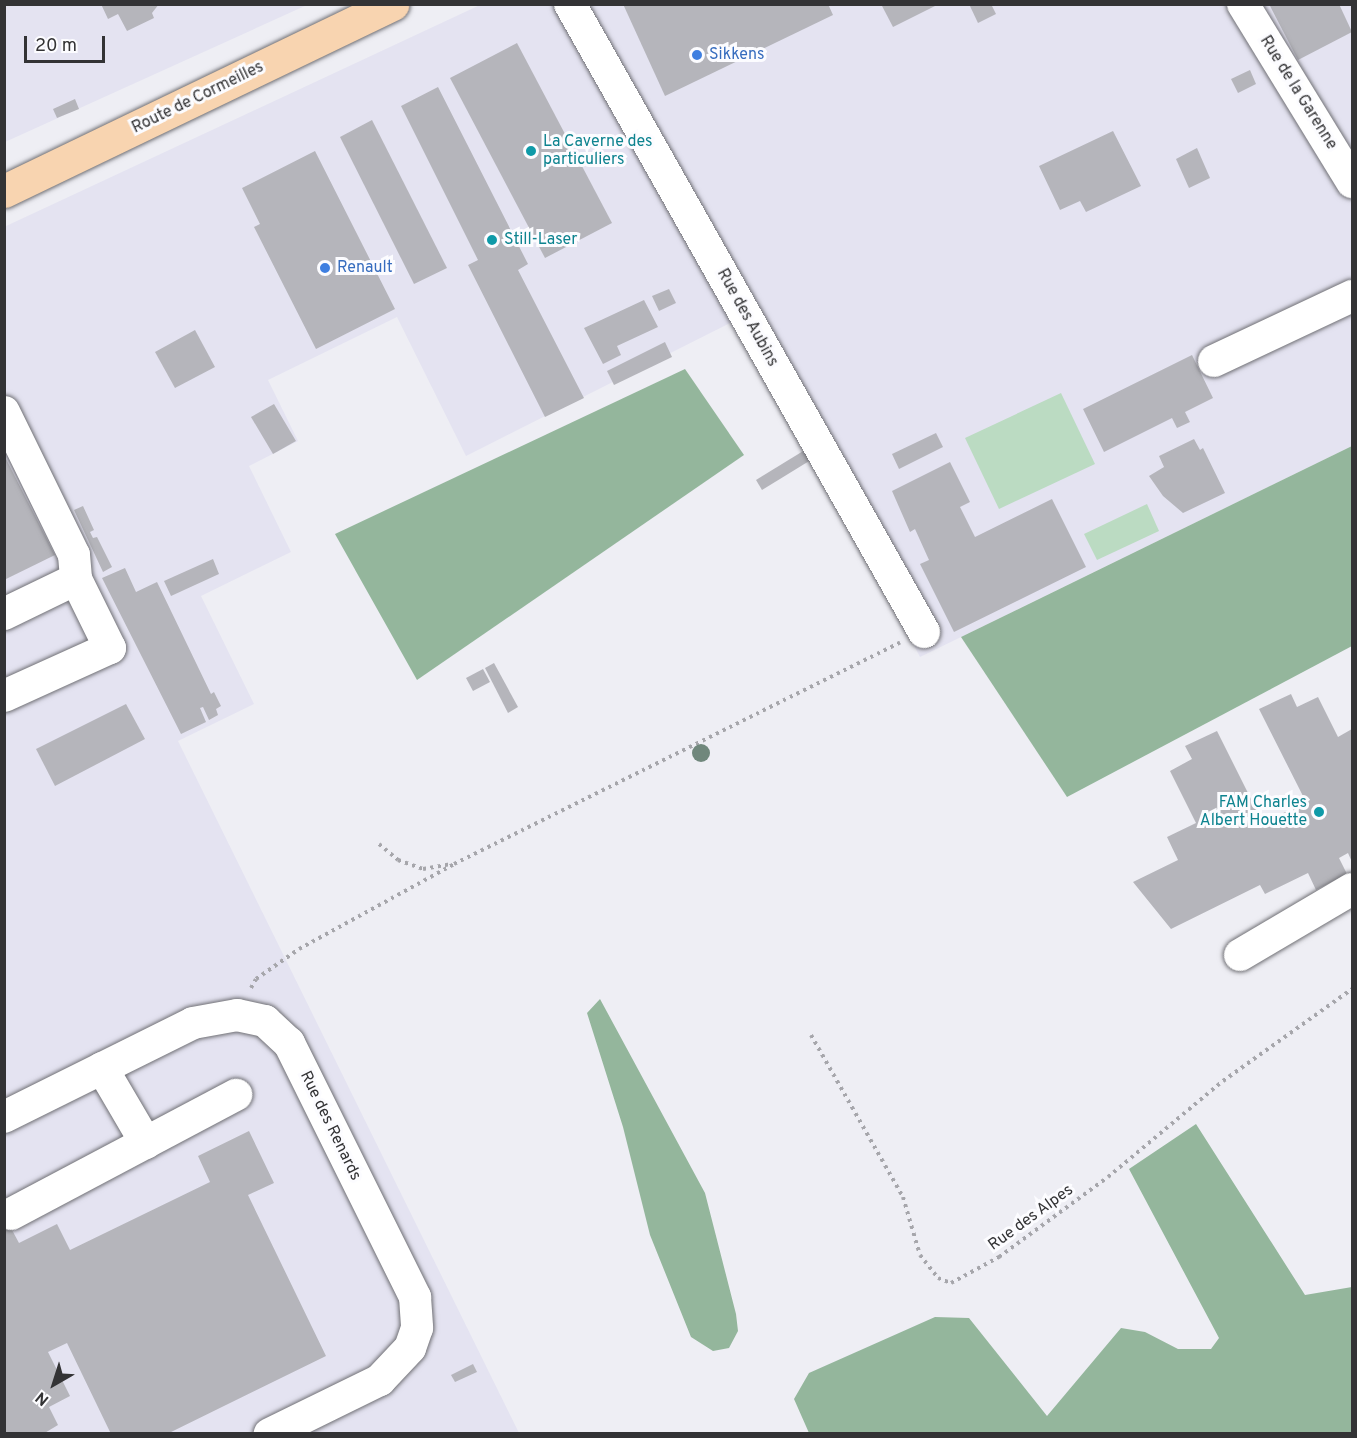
<!DOCTYPE html>
<html>
<head>
<meta charset="utf-8">
<style>
  body { margin:0 }
  #map { position:relative; width:1357px; height:1438px; overflow:hidden; background:#eeeef4; font-family:Overpass,sans-serif }
  div>[style] { position:absolute }
  [style*='--x'] { left:calc(var(--x)*1px); top:calc(var(--y)*1px); width:calc(var(--w)*1px); rotate:calc(var(--a)*1deg) }
  .built>* { inset:0; background:#e4e3f1 }
  .green>* { inset:0; background:#bbdbc2 }
  .forest>* { inset:0; background:#94b69c }
  .building>* { inset:0; background:#b5b5bb }
  .path>* { height:4px; margin-top:-2px; transform-origin:0; background:repeating-linear-gradient(90deg,#a6a6ab 0 3px,transparent 0 7.5px) }
  .roads { filter:drop-shadow(0 0 2px #707075) drop-shadow(0 0 2px #707075) }
  .minor>* { height:32px; margin:-16px; padding:0 16px; transform-origin:16px; border-radius:16px; background:#fff }
  .major>* { height:33px; margin:-16.5px; padding:0 16.5px; transform-origin:16.5px; border-radius:16.5px; background:#f8d4b0 }
  .trees>* { width:18px; height:18px; margin:-9px; border-radius:50%; background:#70877c }
  .dots>* { width:16px; height:16px; translate:-50% -50%; box-sizing:border-box; border:3px solid #fcfcff; border-radius:50% }
  span { translate:-50% -50%; white-space:nowrap; text-align:center; line-height:1.15; -webkit-text-stroke:6px #fcfcff; paint-order:stroke }
  .shop-label { font-size:16px; color:#366cbe }
  .left { translate:0 -50%; text-align:left }
  .street-label { font-size:16px; color:#333335 }
  .culture-label { font-size:16px; color:#0d838f }
  .right { translate:-100% -50%; text-align:right }
  .frame { position:absolute; inset:0; border:6px solid #333335; pointer-events:none }
  .north { position:absolute; left:24px; top:1354px; width:60px; height:60px; -webkit-text-stroke:4px #fcfcff; paint-order:stroke; rotate:219deg; font-size:16px; font-weight:700; line-height:24px; text-align:center; color:#333335 }
  .north::after { content:''; display:block; margin:auto; width:21px; height:27px; background:#333335; clip-path:polygon(50% 0,100% 100%,50% 72%,0 100%) }
  .scale { position:absolute; left:24px; top:36px; width:81px; height:27px; box-sizing:border-box; border:3px solid #333335; border-top:0; padding-left:8px; font-size:18px; line-height:21px; white-space:nowrap; color:#333335; -webkit-text-stroke:4px #fcfcff; paint-order:stroke }
</style>
</head>
<body>
<div id="map">
  <div class="built">
    <div style="clip-path:polygon(4px 5px,307px 5px,5px 142px)"></div>
    <div style="clip-path:polygon(480px 5px,1352px 5px,1352px 446px,920px 657px,744px 316px,466px 456px,397px 317px,268px 380px,298px 441px,249px 466px,291px 552px,201px 596px,254px 704px,178px 741px,519px 1433px,5px 1433px,4px 227px)"></div>
  </div>
  <div class="green">
    <div style="clip-path:polygon(1061px 393px,1095px 464px,999px 509px,965px 438px)"></div>
    <div style="clip-path:polygon(1147px 504px,1159px 531px,1097px 560px,1084px 534px)"></div>
  </div>
  <div class="forest">
    <div style="clip-path:polygon(685px 369px,744px 455px,417px 680px,335px 534px)"></div>
    <div style="clip-path:polygon(1352px 446px,1352px 646px,1067px 797px,961px 637px)"></div>
    <div style="clip-path:polygon(600px 999px,705px 1193px,736px 1314px,738px 1331px,729px 1348px,713px 1351px,691px 1337px,650px 1235px,623px 1127px,587px 1013px)"></div>
    <div style="clip-path:polygon(1196px 1124px,1305px 1295px,1352px 1287px,1352px 1433px,809px 1433px,794px 1399px,809px 1373px,935px 1317px,969px 1318px,1047px 1416px,1121px 1328px,1145px 1332px,1178px 1349px,1211px 1349px,1219px 1338px,1129px 1169px)"></div>
  </div>
  <div class="building">
    <div style="clip-path:polygon(101px 4px,159px 4px,152px 13px,154px 18px,127px 31px,118px 14px,108px 19px)"></div>
    <div style="clip-path:polygon(623px 4px,828px 4px,833px 15px,665px 96px)"></div>
    <div style="clip-path:polygon(881px 4px,939px 4px,893px 27px)"></div>
    <div style="clip-path:polygon(969px 4px,991px 4px,996px 14px,978px 23px)"></div>
    <div style="clip-path:polygon(1269px 4px,1339px 4px,1352px 32px,1298px 60px)"></div>
    <div style="clip-path:polygon(517px 43px,612px 223px,545px 258px,450px 78px)"></div>
    <div style="clip-path:polygon(1250px 70px,1256px 84px,1238px 93px,1231px 79px)"></div>
    <div style="clip-path:polygon(438px 87px,528px 264px,518px 270px,584px 398px,545px 417px,468px 265px,478px 260px,401px 106px)"></div>
    <div style="clip-path:polygon(75px 99px,79px 109px,57px 118px,53px 109px)"></div>
    <div style="clip-path:polygon(372px 120px,447px 268px,414px 284px,340px 137px)"></div>
    <div style="clip-path:polygon(1113px 131px,1141px 186px,1086px 212px,1080px 201px,1060px 210px,1039px 166px)"></div>
    <div style="clip-path:polygon(1197px 148px,1210px 178px,1189px 188px,1176px 159px)"></div>
    <div style="clip-path:polygon(315px 151px,395px 309px,316px 349px,254px 227px,260px 224px,242px 188px)"></div>
    <div style="clip-path:polygon(669px 289px,676px 303px,659px 311px,652px 296px)"></div>
    <div style="clip-path:polygon(644px 300px,658px 327px,617px 346px,621px 355px,603px 364px,584px 328px)"></div>
    <div style="clip-path:polygon(195px 330px,215px 367px,175px 388px,155px 352px)"></div>
    <div style="clip-path:polygon(665px 342px,672px 357px,614px 385px,607px 371px)"></div>
    <div style="clip-path:polygon(1192px 355px,1213px 398px,1185px 412px,1190px 422px,1177px 428px,1172px 418px,1104px 452px,1083px 409px)"></div>
    <div style="clip-path:polygon(274px 404px,296px 441px,273px 454px,251px 417px)"></div>
    <div style="clip-path:polygon(936px 433px,943px 447px,899px 469px,892px 454px)"></div>
    <div style="clip-path:polygon(1194px 439px,1200px 450px,1203px 448px,1225px 493px,1183px 513px,1163px 496px,1149px 476px,1164px 467px,1159px 456px)"></div>
    <div style="clip-path:polygon(813px 445px,819px 455px,762px 490px,756px 480px)"></div>
    <div style="clip-path:polygon(4px 455px,55px 555px,4px 580px)"></div>
    <div style="clip-path:polygon(950px 462px,970px 502px,960px 507px,975px 537px,1052px 499px,1086px 567px,954px 632px,920px 564px,929px 560px,915px 529px,910px 532px,892px 491px)"></div>
    <div style="clip-path:polygon(83px 506px,94px 530px,90px 532px,93px 538px,97px 537px,112px 567px,103px 572px,74px 510px)"></div>
    <div style="clip-path:polygon(213px 559px,219px 574px,171px 596px,164px 581px)"></div>
    <div style="clip-path:polygon(125px 568px,136px 592px,157px 582px,211px 694px,214px 692px,221px 706px,216px 709px,218px 715px,209px 720px,203px 707px,200px 708px,206px 722px,181px 734px,102px 578px)"></div>
    <div style="clip-path:polygon(494px 663px,518px 707px,508px 713px,485px 668px)"></div>
    <div style="clip-path:polygon(483px 669px,490px 682px,473px 691px,466px 678px)"></div>
    <div style="clip-path:polygon(1291px 694px,1297px 707px,1318px 697px,1338px 737px,1352px 729px,1352px 862px,1348px 853px,1339px 858px,1347px 874px,1316px 890px,1308px 873px,1265px 894px,1260px 885px,1171px 929px,1133px 882px,1178px 860px,1167px 837px,1196px 823px,1170px 771px,1192px 759px,1185px 746px,1217px 731px,1263px 823px,1306px 802px,1259px 709px)"></div>
    <div style="clip-path:polygon(126px 704px,145px 739px,55px 786px,36px 749px)"></div>
    <div style="clip-path:polygon(249px 1131px,274px 1183px,248px 1195px,326px 1356px,167px 1434px,111px 1434px,67px 1343px,48px 1352px,70px 1396px,49px 1407px,58px 1425px,43px 1434px,4px 1434px,4px 1215px,19px 1243px,57px 1224px,70px 1250px,210px 1182px,198px 1156px)"></div>
    <div style="clip-path:polygon(473px 1364px,477px 1372px,455px 1382px,451px 1375px)"></div>
  </div>
  <div class="path">
    <div style="--x:379;--y:844;--w:25;--a:40"></div>
    <div style="--x:398;--y:860;--w:27;--a:20"></div>
    <div style="--x:423;--y:869;--w:28;--a:-10"></div>
    <div style="--x:251;--y:988;--w:10;--a:-61"></div>
    <div style="--x:256;--y:979;--w:52;--a:-34.9"></div>
    <div style="--x:299;--y:949;--w:177;--a:-28.7"></div>
    <div style="--x:454;--y:864;--w:498;--a:-26.4"></div>
    <div style="--x:811;--y:1035;--w:186;--a:60.4"></div>
    <div style="--x:903;--y:1197;--w:60;--a:73.7"></div>
    <div style="--x:920;--y:1255;--w:29;--a:52"></div>
    <div style="--x:938;--y:1278;--w:14;--a:21"></div>
    <div style="--x:951;--y:1283;--w:55;--a:-28.4"></div>
    <div style="--x:999;--y:1257;--w:135;--a:-36.3"></div>
    <div style="--x:1108;--y:1177;--w:150;--a:-39.9"></div>
    <div style="--x:1223;--y:1081;--w:158;--a:-35.5"></div>
  </div>
  <div class="roads">
    <div class="minor">
      <div style="--x:570;--y:4;--w:721;--a:60.59"></div>
      <div style="--x:1243;--y:4;--w:209;--a:58.5"></div>
      <div style="--x:1214;--y:361;--w:153;--a:-25.2"></div>
      <div style="--x:4;--y:412;--w:159;--a:63.9"></div>
      <div style="--x:74;--y:555;--w:24;--a:85"></div>
      <div style="--x:4;--y:614;--w:80;--a:-25.9"></div>
      <div style="--x:76;--y:579;--w:77;--a:63.8"></div>
      <div style="--x:110;--y:648;--w:116;--a:155.6"></div>
      <div style="--x:1240;--y:955;--w:130;--a:-30.5"></div>
      <div style="--x:102;--y:1068;--w:87;--a:59.6"></div>
      <div style="--x:4;--y:1117;--w:211;--a:-26.4"></div>
      <div style="--x:193;--y:1023;--w:45;--a:-10.3"></div>
      <div style="--x:237;--y:1015;--w:29;--a:12"></div>
      <div style="--x:265;--y:1021;--w:33;--a:43"></div>
      <div style="--x:289;--y:1043;--w:284;--a:63.6"></div>
      <div style="--x:415;--y:1297;--w:31;--a:86"></div>
      <div style="--x:417;--y:1328;--w:21;--a:109"></div>
      <div style="--x:410;--y:1348;--w:44;--a:133.2"></div>
      <div style="--x:380;--y:1380;--w:123;--a:153.9"></div>
      <div style="--x:11;--y:1214;--w:255;--a:-27.9"></div>
    </div>
    <div class="major">
      <div style="--x:4;--y:191;--w:431;--a:-25.7"></div>
    </div>
  </div>
  <div class="trees">
    <div style="left:701px;top:753px"></div>
  </div>
  <div class="dots">
    <div style="left:697px;top:55px;background:#3f7fe0"></div>
    <div style="left:531px;top:151px;background:#0f9aa8"></div>
    <div style="left:492px;top:240px;background:#0f9aa8"></div>
    <div style="left:325px;top:268px;background:#3f7fe0"></div>
    <div style="left:1319px;top:812px;background:#0f9aa8"></div>
  </div>
  <div class="shop-label">
    <span class="left" style="left:709px;top:55px">Sikkens</span>
    <span class="left" style="left:337px;top:268px">Renault</span>
  </div>
  <div class="street-label">
    <span style="left:1298px;top:93px;rotate:58deg">Rue de la Garenne</span>
    <span style="left:198px;top:98px;rotate:-26deg">Route de Cormeilles</span>
    <span style="left:747px;top:318px;rotate:61deg">Rue des Aubins</span>
    <span style="left:330px;top:1126px;rotate:64deg">Rue des Renards</span>
    <span style="left:1031px;top:1218px;rotate:-36deg">Rue des Alpes</span>
  </div>
  <div class="culture-label">
    <span class="left" style="left:543px;top:151px">La Caverne des<br>particuliers</span>
    <span class="left" style="left:504px;top:240px">Still-Laser</span>
    <span class="right" style="left:1307px;top:812px">FAM Charles<br>Albert Houette</span>
  </div>
  <div class="frame"></div>
  <div class="north">N</div>
  <div class="scale">20 m</div>
</div>
</body>
</html>
